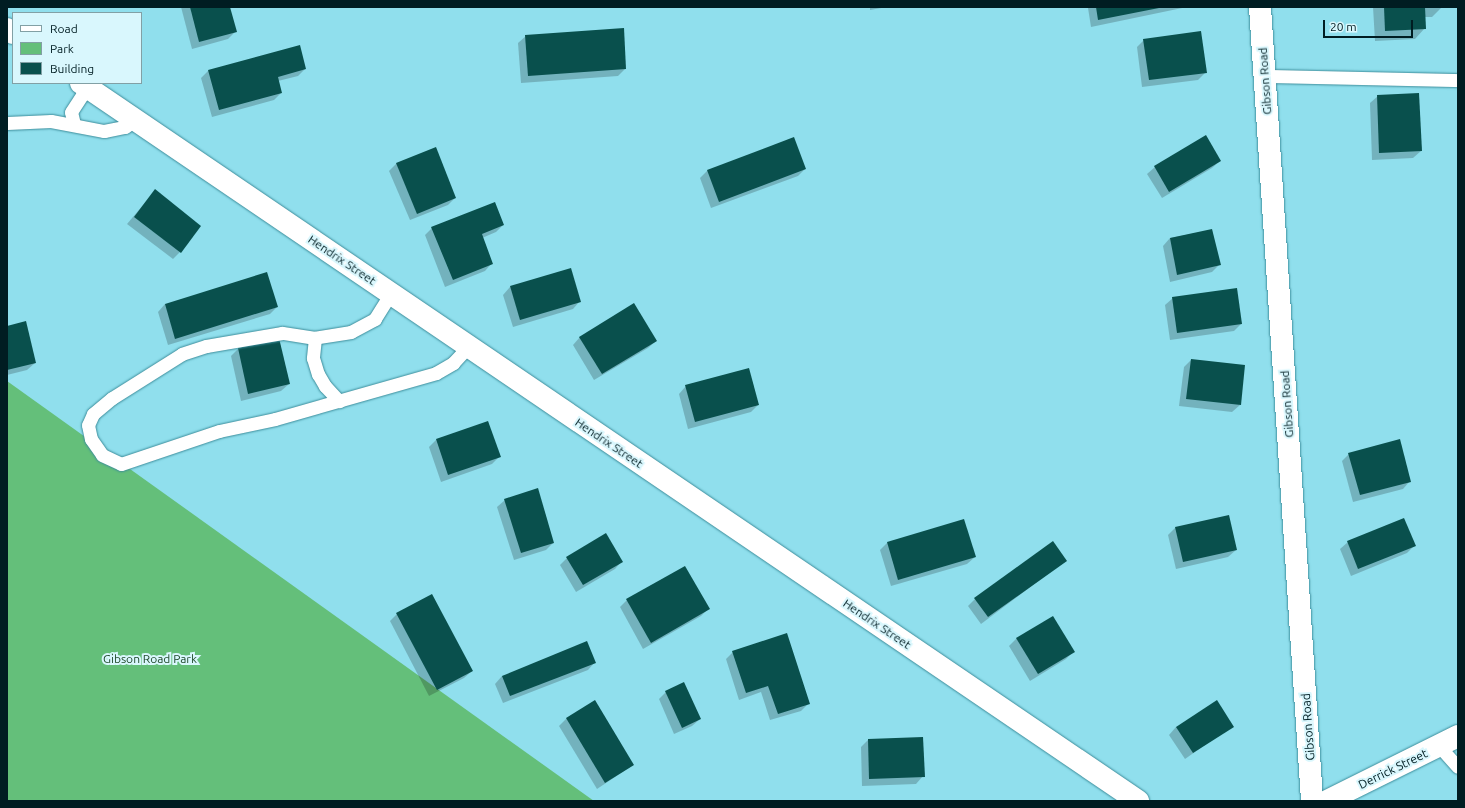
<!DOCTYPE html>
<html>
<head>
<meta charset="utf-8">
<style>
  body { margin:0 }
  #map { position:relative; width:1465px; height:808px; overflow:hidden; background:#90dfed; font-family:Ubuntu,sans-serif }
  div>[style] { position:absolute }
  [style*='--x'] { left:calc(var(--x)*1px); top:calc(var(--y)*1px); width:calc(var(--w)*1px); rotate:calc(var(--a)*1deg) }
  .green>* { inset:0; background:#64bf7a }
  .shadow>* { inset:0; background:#0003 }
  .building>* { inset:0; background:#09504d }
  .roads { filter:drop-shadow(0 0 1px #3d8d9b) drop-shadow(0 0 1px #3d8d9b) }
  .service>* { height:13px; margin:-6.5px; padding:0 6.5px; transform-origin:6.5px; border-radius:6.5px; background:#fff }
  .minor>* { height:22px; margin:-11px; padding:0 11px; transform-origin:11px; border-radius:11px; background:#fff }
  .tertiary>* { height:22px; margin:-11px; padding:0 11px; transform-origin:11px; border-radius:11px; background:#fff }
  span { translate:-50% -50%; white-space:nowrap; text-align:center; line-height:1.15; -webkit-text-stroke:4px #d9f7fd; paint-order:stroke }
  .street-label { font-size:12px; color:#001d22 }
  .park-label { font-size:12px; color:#1f492a }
  .frame { position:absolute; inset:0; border:8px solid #001d22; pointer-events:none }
  .legend { position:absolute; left:12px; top:12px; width:130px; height:72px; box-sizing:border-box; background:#d9f7fd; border:1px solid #82a0a5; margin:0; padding:5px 7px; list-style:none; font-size:12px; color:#001d22 }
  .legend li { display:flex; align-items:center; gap:8px; height:20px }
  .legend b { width:20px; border:1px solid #82a0a5 }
  .scale { position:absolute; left:1323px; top:20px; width:90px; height:18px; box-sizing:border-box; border:2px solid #001d22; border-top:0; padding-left:5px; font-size:12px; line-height:14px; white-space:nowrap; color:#001d22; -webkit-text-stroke:3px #d9f7fd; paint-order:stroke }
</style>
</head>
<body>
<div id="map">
  <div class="green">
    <div style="clip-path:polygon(7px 381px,594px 801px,7px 801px)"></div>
  </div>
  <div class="shadow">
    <div style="clip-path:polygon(181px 7px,229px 7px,235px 32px,228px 39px,192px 49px)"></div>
    <div style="clip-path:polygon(870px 7px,887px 7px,870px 10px)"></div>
    <div style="clip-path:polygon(1187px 7px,1091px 27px,1088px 8px,1088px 7px)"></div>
    <div style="clip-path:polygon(1373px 7px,1442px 7px,1432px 17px,1425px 17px,1425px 28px,1415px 39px,1375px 41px)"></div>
    <div style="clip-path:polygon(526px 36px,625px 69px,618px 76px,521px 83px,518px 43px)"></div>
    <div style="clip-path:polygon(1144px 40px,1206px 72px,1198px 80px,1142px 87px,1137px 47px)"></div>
    <div style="clip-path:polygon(299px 47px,305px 69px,298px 76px,278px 81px,281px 93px,274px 100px,212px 117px,201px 78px,208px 71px)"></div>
    <div style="clip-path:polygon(1378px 96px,1421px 151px,1413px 158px,1372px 160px,1370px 103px)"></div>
    <div style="clip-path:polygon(1220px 161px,1212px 168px,1162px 198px,1147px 174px,1155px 167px)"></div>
    <div style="clip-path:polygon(397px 163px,455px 198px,448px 205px,410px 220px,389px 171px)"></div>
    <div style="clip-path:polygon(805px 169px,798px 176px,711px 208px,700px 178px,707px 171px)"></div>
    <div style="clip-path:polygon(155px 191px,180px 252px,173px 259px,127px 224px)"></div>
    <div style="clip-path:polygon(503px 225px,496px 232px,482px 238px,492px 263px,485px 271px,445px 287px,425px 235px,432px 228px)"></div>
    <div style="clip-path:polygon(1212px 230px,1219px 265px,1212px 272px,1170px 282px,1163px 246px,1170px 238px)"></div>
    <div style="clip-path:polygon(510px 287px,580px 301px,573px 309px,513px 327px,503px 295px)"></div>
    <div style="clip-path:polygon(1173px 298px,1241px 324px,1234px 331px,1170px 340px,1165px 305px)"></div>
    <div style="clip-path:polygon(165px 304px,277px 307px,270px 314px,168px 345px,158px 312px)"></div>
    <div style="clip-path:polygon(7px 327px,35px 363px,27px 370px,7px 375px)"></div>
    <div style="clip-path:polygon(580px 337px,656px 341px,648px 348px,594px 380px,573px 345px)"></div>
    <div style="clip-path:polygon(278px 339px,289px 384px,281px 391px,241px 401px,231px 356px,238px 349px)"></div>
    <div style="clip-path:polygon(1191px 360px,1240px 405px,1232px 412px,1179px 406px,1184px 367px)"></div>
    <div style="clip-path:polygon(686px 386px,758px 405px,751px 412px,688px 429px,679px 394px)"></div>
    <div style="clip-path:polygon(436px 440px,500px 456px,492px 464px,441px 482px,429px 447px)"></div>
    <div style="clip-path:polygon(1349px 454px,1410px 481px,1403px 489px,1353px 502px,1342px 461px)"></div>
    <div style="clip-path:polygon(505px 500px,553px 543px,546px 550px,514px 560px,497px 507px)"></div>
    <div style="clip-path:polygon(1228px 516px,1236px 550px,1228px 557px,1176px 569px,1168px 535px,1175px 528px)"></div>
    <div style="clip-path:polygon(888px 542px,975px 557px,967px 564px,891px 586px,880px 550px)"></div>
    <div style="clip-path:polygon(1348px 542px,1414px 546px,1407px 553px,1351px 576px,1340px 549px)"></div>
    <div style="clip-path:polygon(567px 558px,622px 561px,615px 569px,576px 592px,560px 565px)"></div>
    <div style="clip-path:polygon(1065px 561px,981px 624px,968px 606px,975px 599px)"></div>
    <div style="clip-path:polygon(627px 600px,708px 609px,701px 616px,643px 649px,620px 607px)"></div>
    <div style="clip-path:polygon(397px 614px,472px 671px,464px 678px,429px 696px,390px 621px)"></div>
    <div style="clip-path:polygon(1053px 617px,1073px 652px,1066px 659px,1030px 681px,1009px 646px,1016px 639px)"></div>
    <div style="clip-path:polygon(733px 652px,809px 703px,801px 711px,770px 720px,761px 692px,739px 700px,726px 659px)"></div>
    <div style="clip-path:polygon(595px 662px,588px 670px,503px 703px,495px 684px,502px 676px)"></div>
    <div style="clip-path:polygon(666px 692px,700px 719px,692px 726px,674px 734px,659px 699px)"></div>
    <div style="clip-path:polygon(567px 718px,633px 765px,597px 789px,559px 726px)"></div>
    <div style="clip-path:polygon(1232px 726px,1185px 759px,1169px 735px,1176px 727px)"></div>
    <div style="clip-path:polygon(922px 738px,923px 776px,916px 784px,862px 786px,861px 747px,868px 740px)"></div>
  </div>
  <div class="building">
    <div style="clip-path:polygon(190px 7px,230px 7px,237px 32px,199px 42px)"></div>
    <div style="clip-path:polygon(1096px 7px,1159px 7px,1159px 8px,1098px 20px)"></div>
    <div style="clip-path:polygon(1384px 7px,1425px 7px,1426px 29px,1385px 31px)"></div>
    <div style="clip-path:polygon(624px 28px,626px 69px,528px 76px,525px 35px)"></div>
    <div style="clip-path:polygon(1201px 31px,1207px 73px,1149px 80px,1143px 39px)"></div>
    <div style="clip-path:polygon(300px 45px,306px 69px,278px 77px,282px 93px,219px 110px,208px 70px)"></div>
    <div style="clip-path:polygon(1419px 93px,1422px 151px,1379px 153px,1377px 95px)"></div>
    <div style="clip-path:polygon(1206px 135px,1221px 161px,1169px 192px,1154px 166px)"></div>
    <div style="clip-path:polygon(794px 137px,806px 169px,719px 202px,707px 170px)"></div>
    <div style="clip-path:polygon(436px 147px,456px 198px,417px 214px,396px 163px)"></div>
    <div style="clip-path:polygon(155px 189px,201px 226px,181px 253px,134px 217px)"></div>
    <div style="clip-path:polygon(495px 202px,504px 225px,482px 234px,493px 264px,453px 280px,431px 227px)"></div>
    <div style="clip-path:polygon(1212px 229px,1221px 265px,1177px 275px,1170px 238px)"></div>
    <div style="clip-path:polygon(571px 268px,581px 302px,520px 320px,510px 286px)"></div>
    <div style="clip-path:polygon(267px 272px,278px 307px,175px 339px,165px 304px)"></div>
    <div style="clip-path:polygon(1237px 288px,1242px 324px,1177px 333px,1172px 297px)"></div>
    <div style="clip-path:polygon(634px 303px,657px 341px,602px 374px,579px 337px)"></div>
    <div style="clip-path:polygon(26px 321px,36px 363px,7px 370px,7px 326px)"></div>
    <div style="clip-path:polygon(279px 338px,290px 384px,248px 394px,238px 348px)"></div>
    <div style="clip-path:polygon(1191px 359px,1245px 365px,1241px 405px,1186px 399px)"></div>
    <div style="clip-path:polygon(749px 368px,759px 405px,695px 422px,685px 385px)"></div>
    <div style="clip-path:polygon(488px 421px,501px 457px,448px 475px,436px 439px)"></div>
    <div style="clip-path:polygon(1400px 439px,1411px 482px,1360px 495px,1348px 453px)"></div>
    <div style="clip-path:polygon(538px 488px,554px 543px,521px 553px,504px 499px)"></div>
    <div style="clip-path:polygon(1229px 515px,1237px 550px,1183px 562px,1175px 527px)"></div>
    <div style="clip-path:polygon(1404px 518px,1416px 546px,1358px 569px,1347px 541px)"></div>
    <div style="clip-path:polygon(964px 519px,976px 557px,898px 580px,887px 542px)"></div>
    <div style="clip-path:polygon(606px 533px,623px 562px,583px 585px,566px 557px)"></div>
    <div style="clip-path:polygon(1053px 541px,1067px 561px,988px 617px,974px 598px)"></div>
    <div style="clip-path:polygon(685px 566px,710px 609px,651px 643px,626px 599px)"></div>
    <div style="clip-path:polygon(432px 594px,473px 671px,437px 690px,396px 613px)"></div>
    <div style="clip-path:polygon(1053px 616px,1075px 652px,1038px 674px,1016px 638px)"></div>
    <div style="clip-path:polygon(787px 633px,810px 704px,778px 714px,768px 686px,746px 693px,732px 651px)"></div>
    <div style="clip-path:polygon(587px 641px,596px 663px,510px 696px,502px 676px)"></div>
    <div style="clip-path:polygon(684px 682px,701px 719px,682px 728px,665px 691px)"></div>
    <div style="clip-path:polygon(595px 700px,634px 765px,605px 783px,566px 718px)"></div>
    <div style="clip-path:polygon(1217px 700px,1234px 727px,1193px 753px,1176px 727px)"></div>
    <div style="clip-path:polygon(923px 737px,925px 777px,869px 779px,868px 739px)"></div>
  </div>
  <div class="roads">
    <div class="service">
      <div style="--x:1265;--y:76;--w:193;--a:1.2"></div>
      <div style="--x:7;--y:123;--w:44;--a:-2.6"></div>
      <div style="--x:51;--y:121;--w:54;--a:10.7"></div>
      <div style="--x:104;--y:131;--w:21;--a:-11"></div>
      <div style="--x:125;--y:127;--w:12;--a:-35"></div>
      <div style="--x:74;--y:124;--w:12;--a:-104"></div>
      <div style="--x:71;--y:112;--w:20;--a:-57"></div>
      <div style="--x:82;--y:95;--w:10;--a:-37"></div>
      <div style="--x:391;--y:293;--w:31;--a:122"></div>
      <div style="--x:375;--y:319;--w:27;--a:152"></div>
      <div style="--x:351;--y:332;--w:36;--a:171"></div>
      <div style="--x:315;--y:338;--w:33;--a:-171"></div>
      <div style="--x:282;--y:333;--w:77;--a:170.3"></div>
      <div style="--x:206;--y:346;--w:25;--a:162"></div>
      <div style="--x:182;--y:354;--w:83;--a:147.8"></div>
      <div style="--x:112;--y:398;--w:25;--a:140"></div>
      <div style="--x:93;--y:414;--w:12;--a:114"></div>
      <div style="--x:88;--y:425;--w:14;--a:78"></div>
      <div style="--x:91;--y:439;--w:19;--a:55"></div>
      <div style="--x:102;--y:455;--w:21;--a:25"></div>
      <div style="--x:121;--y:464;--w:103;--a:-18.6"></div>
      <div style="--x:219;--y:431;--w:57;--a:-12.1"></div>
      <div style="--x:275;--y:419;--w:167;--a:-15.9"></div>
      <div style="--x:436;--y:373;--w:20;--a:-30"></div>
      <div style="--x:453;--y:363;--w:22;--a:-47"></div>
      <div style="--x:315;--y:338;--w:20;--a:96"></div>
      <div style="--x:313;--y:358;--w:17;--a:73"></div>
      <div style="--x:318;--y:374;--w:14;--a:60"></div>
      <div style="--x:325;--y:386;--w:21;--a:47"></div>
      <div style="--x:1439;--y:746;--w:28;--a:48"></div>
    </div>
    <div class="minor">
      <div style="--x:7;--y:29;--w:7;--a:34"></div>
      <div style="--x:81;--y:83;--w:1278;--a:34.19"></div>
      <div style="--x:1327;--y:801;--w:146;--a:-26.4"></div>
    </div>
    <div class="tertiary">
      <div style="--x:1260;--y:7;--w:796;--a:86.25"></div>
    </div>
  </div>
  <div class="street-label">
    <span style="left:1265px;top:81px;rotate:-94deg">Gibson Road</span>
    <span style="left:342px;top:260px;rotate:34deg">Hendrix Street</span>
    <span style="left:1287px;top:404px;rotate:-94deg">Gibson Road</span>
    <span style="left:609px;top:443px;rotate:34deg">Hendrix Street</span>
    <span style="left:877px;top:624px;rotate:34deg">Hendrix Street</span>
    <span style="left:1308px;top:727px;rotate:-94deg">Gibson Road</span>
    <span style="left:1393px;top:769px;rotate:-26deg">Derrick Street</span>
  </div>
  <div class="park-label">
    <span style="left:150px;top:659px">Gibson Road Park</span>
  </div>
  <div class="frame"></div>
  <ul class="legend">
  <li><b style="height:5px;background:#fff"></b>Road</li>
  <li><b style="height:11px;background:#64bf7a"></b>Park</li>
  <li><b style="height:11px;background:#09504d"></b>Building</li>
  </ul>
  <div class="scale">20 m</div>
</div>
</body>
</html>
